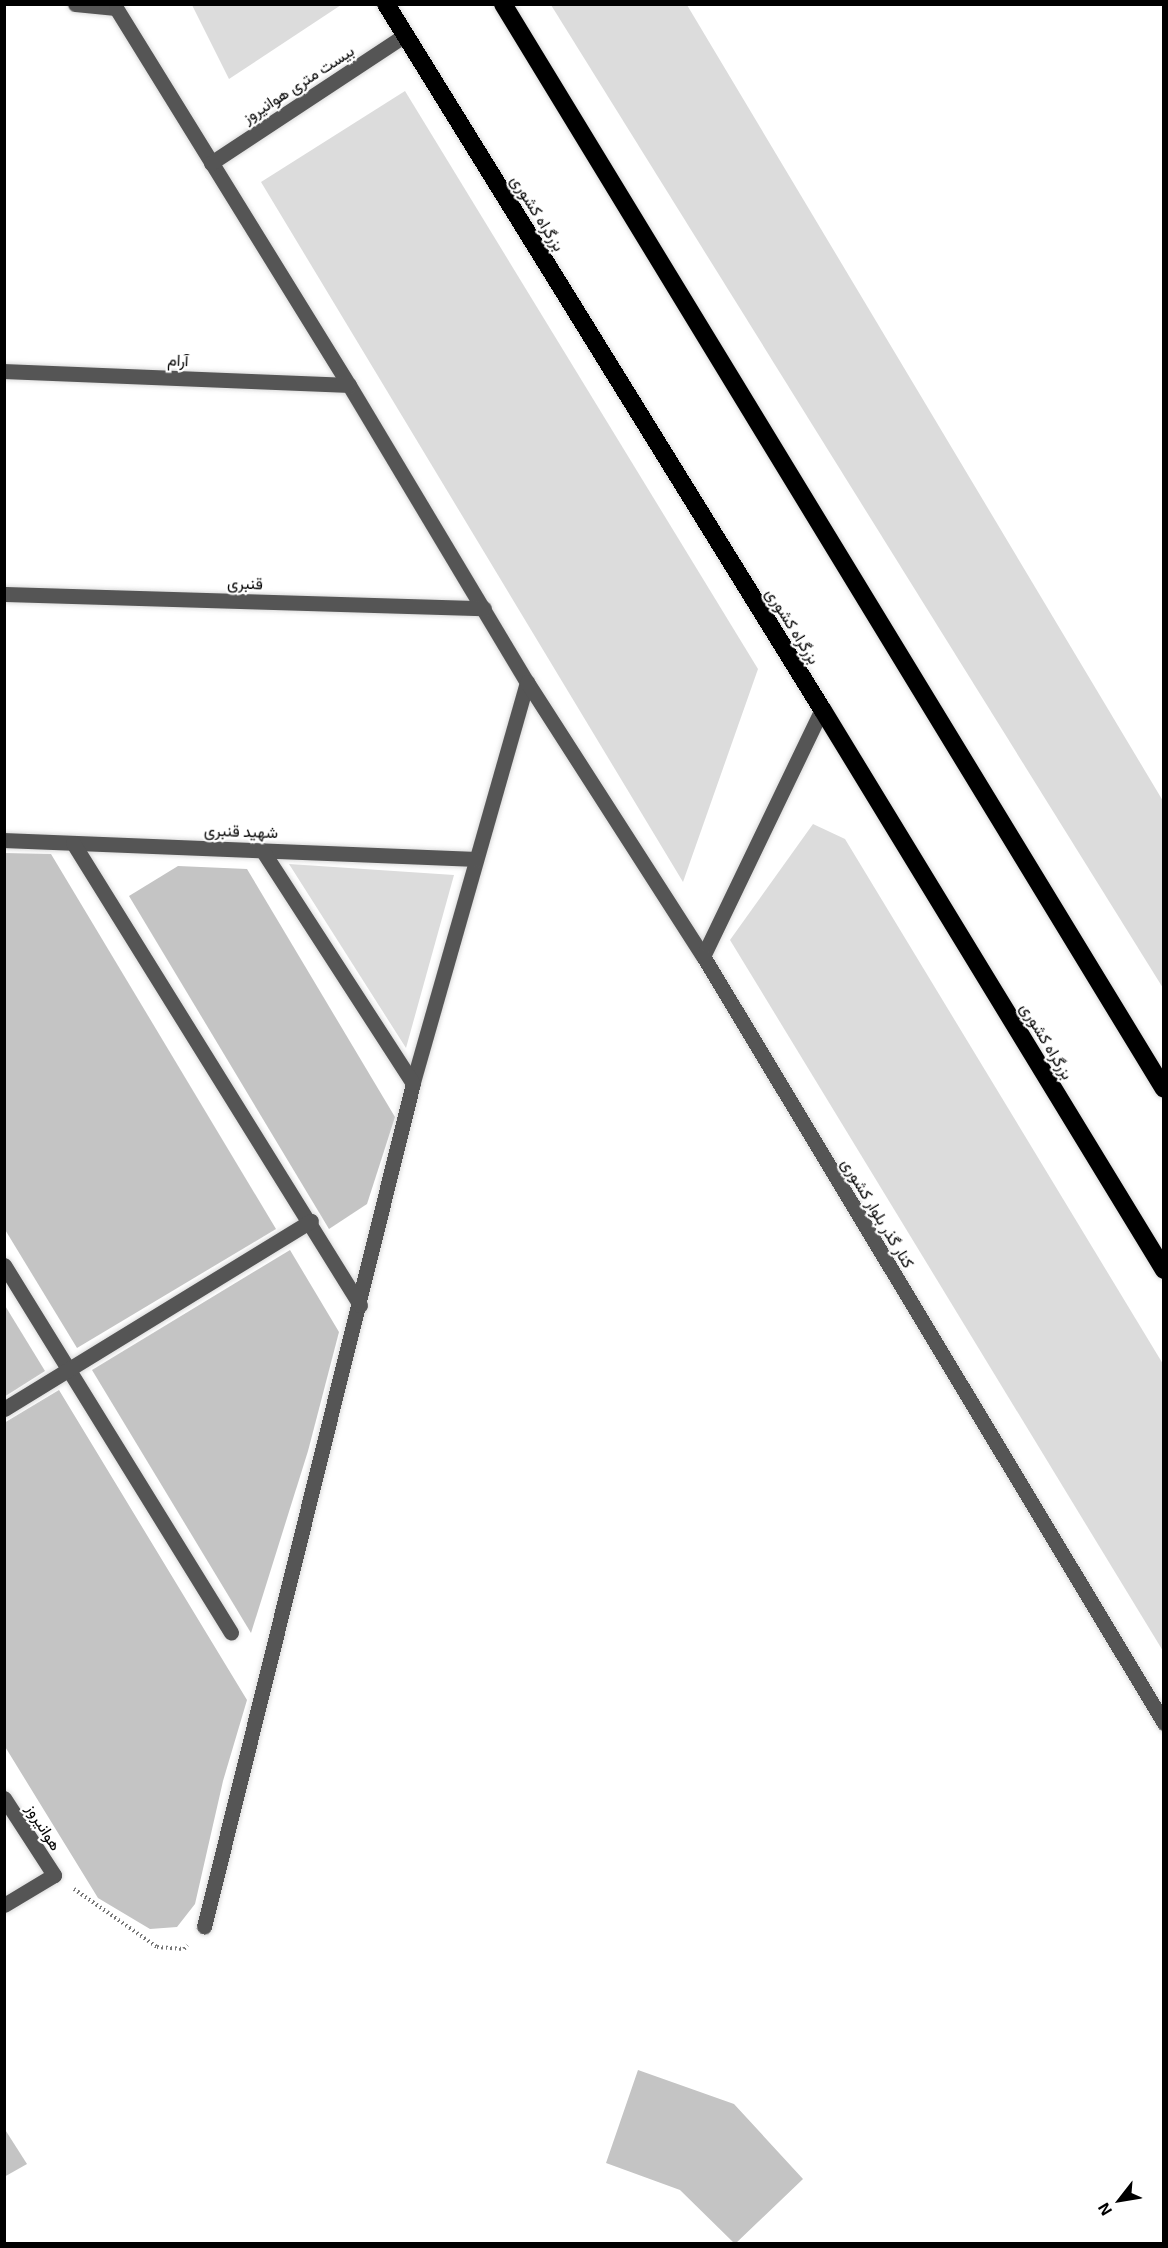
<!DOCTYPE html>
<html>
<head>
<meta charset="utf-8">
<style>
  body { margin:0 }
  #map { position:relative; width:1168px; height:2248px; overflow:hidden; background:#fff; font-family:"Exo 2",Vazirmatn,sans-serif }
  div>[style] { position:absolute }
  [style*='--x'] { left:calc(var(--x)*1px); top:calc(var(--y)*1px); width:calc(var(--w)*1px); rotate:calc(var(--a)*1deg) }
  .green>* { inset:0; background:#dcdcdc }
  .building>* { inset:0; background:#c4c4c4 }
  .path>* { height:4px; margin-top:-2px; transform-origin:0; background:repeating-linear-gradient(90deg,#777 0 1.5px,transparent 0 4.5px) }
  .roads { filter:drop-shadow(0 0 2px #dbdbdb) drop-shadow(0 0 2px #dbdbdb) }
  .minor>* { height:15px; margin:-7.5px; padding:0 7.5px; transform-origin:7.5px; border-radius:7.5px; background:#555 }
  .highway>* { height:18px; margin:-9px; padding:0 9px; transform-origin:9px; border-radius:9px; background:#000 }
  span { translate:-50% -50%; white-space:nowrap; text-align:center; line-height:1.15; -webkit-text-stroke:4.5px #fff; paint-order:stroke }
  .street-label { font-size:16px; color:#000 }
  .frame { position:absolute; inset:0; border:6px solid #000; pointer-events:none }
  .north { position:absolute; left:1090px; top:2170px; width:60px; height:60px; -webkit-text-stroke:4px #fff; paint-order:stroke; rotate:239deg; font-size:16px; font-weight:700; line-height:24px; text-align:center; color:#000 }
  .north::after { content:''; display:block; margin:auto; width:21px; height:27px; background:#000; clip-path:polygon(50% 0,100% 100%,50% 72%,0 100%) }
</style>
</head>
<body>
<div id="map">
  <div class="green">
    <div style="clip-path:polygon(192px 5px,341px 5px,229px 79px)"></div>
    <div style="clip-path:polygon(551px 5px,687px 5px,1163px 801px,1163px 988px)"></div>
    <div style="clip-path:polygon(405px 91px,758px 669px,683px 882px,261px 182px)"></div>
    <div style="clip-path:polygon(813px 824px,845px 839px,1163px 1364px,1163px 1651px,730px 940px)"></div>
    <div style="clip-path:polygon(289px 864px,454px 875px,406px 1048px)"></div>
  </div>
  <div class="building">
    <div style="clip-path:polygon(4px 853px,51px 854px,276px 1229px,77px 1348px,4px 1228px)"></div>
    <div style="clip-path:polygon(178px 866px,247px 869px,395px 1117px,367px 1204px,329px 1229px,129px 896px)"></div>
    <div style="clip-path:polygon(290px 1250px,339px 1332px,308px 1451px,251px 1633px,92px 1370px)"></div>
    <div style="clip-path:polygon(4px 1304px,45px 1371px,4px 1397px)"></div>
    <div style="clip-path:polygon(59px 1390px,247px 1700px,223px 1781px,195px 1904px,177px 1927px,150px 1929px,98px 1898px,4px 1745px,4px 1423px)"></div>
    <div style="clip-path:polygon(638px 2070px,734px 2104px,803px 2179px,735px 2244px,680px 2190px,606px 2163px)"></div>
    <div style="clip-path:polygon(4px 2128px,27px 2164px,4px 2177px)"></div>
  </div>
  <div class="path">
    <div style="--x:74;--y:1889;--w:101;--a:34.9"></div>
    <div style="--x:157;--y:1947;--w:27;--a:4"></div>
    <div style="--x:184;--y:1949;--w:5;--a:-53"></div>
  </div>
  <div class="roads">
    <div class="minor">
      <div style="--x:75;--y:4;--w:41;--a:5.6"></div>
      <div style="--x:116;--y:8;--w:443;--a:58.3"></div>
      <div style="--x:349;--y:385;--w:346;--a:59.1"></div>
      <div style="--x:527;--y:682;--w:417;--a:105.9"></div>
      <div style="--x:413;--y:1083;--w:869;--a:103.91"></div>
      <div style="--x:211;--y:163;--w:232;--a:-33.4"></div>
      <div style="--x:4;--y:371;--w:345;--a:2.3"></div>
      <div style="--x:4;--y:594;--w:480;--a:1.7"></div>
      <div style="--x:527;--y:682;--w:326;--a:57.3"></div>
      <div style="--x:822;--y:709;--w:274;--a:115.7"></div>
      <div style="--x:703;--y:956;--w:895;--a:58.99"></div>
      <div style="--x:4;--y:840;--w:472;--a:2.3"></div>
      <div style="--x:73;--y:843;--w:544;--a:58.15"></div>
      <div style="--x:262;--y:850;--w:278;--a:57.1"></div>
      <div style="--x:4;--y:1265;--w:432;--a:58.3"></div>
      <div style="--x:4;--y:1409;--w:360;--a:-31.5"></div>
      <div style="--x:4;--y:1798;--w:92;--a:57"></div>
      <div style="--x:54;--y:1875;--w:58;--a:149"></div>
    </div>
    <div class="highway">
      <div style="--x:386;--y:4;--w:829;--a:58.27"></div>
      <div style="--x:822;--y:709;--w:657;--a:58.63"></div>
      <div style="--x:503;--y:4;--w:1270;--a:58.65"></div>
    </div>
  </div>
  <div class="street-label">
    <span style="left:298px;top:84px;rotate:-33deg">بیست متری هوانیروز</span>
    <span style="left:538px;top:213px;rotate:58deg">بزرگراه کشوری</span>
    <span style="left:178px;top:360px;rotate:2deg">آرام</span>
    <span style="left:245px;top:583px;rotate:2deg">قنبری</span>
    <span style="left:793px;top:626px;rotate:58deg">بزرگراه کشوری</span>
    <span style="left:241px;top:831px;rotate:2deg">شهید قنبری</span>
    <span style="left:1047px;top:1041px;rotate:59deg">بزرگراه کشوری</span>
    <span style="left:878px;top:1213px;rotate:59deg">کنار گذر بلوار کشوری</span>
    <span style="left:44px;top:1827px;rotate:58deg">هوانیروز</span>
  </div>
  <div class="frame"></div>
  <div class="north">N</div>
</div>
</body>
</html>
